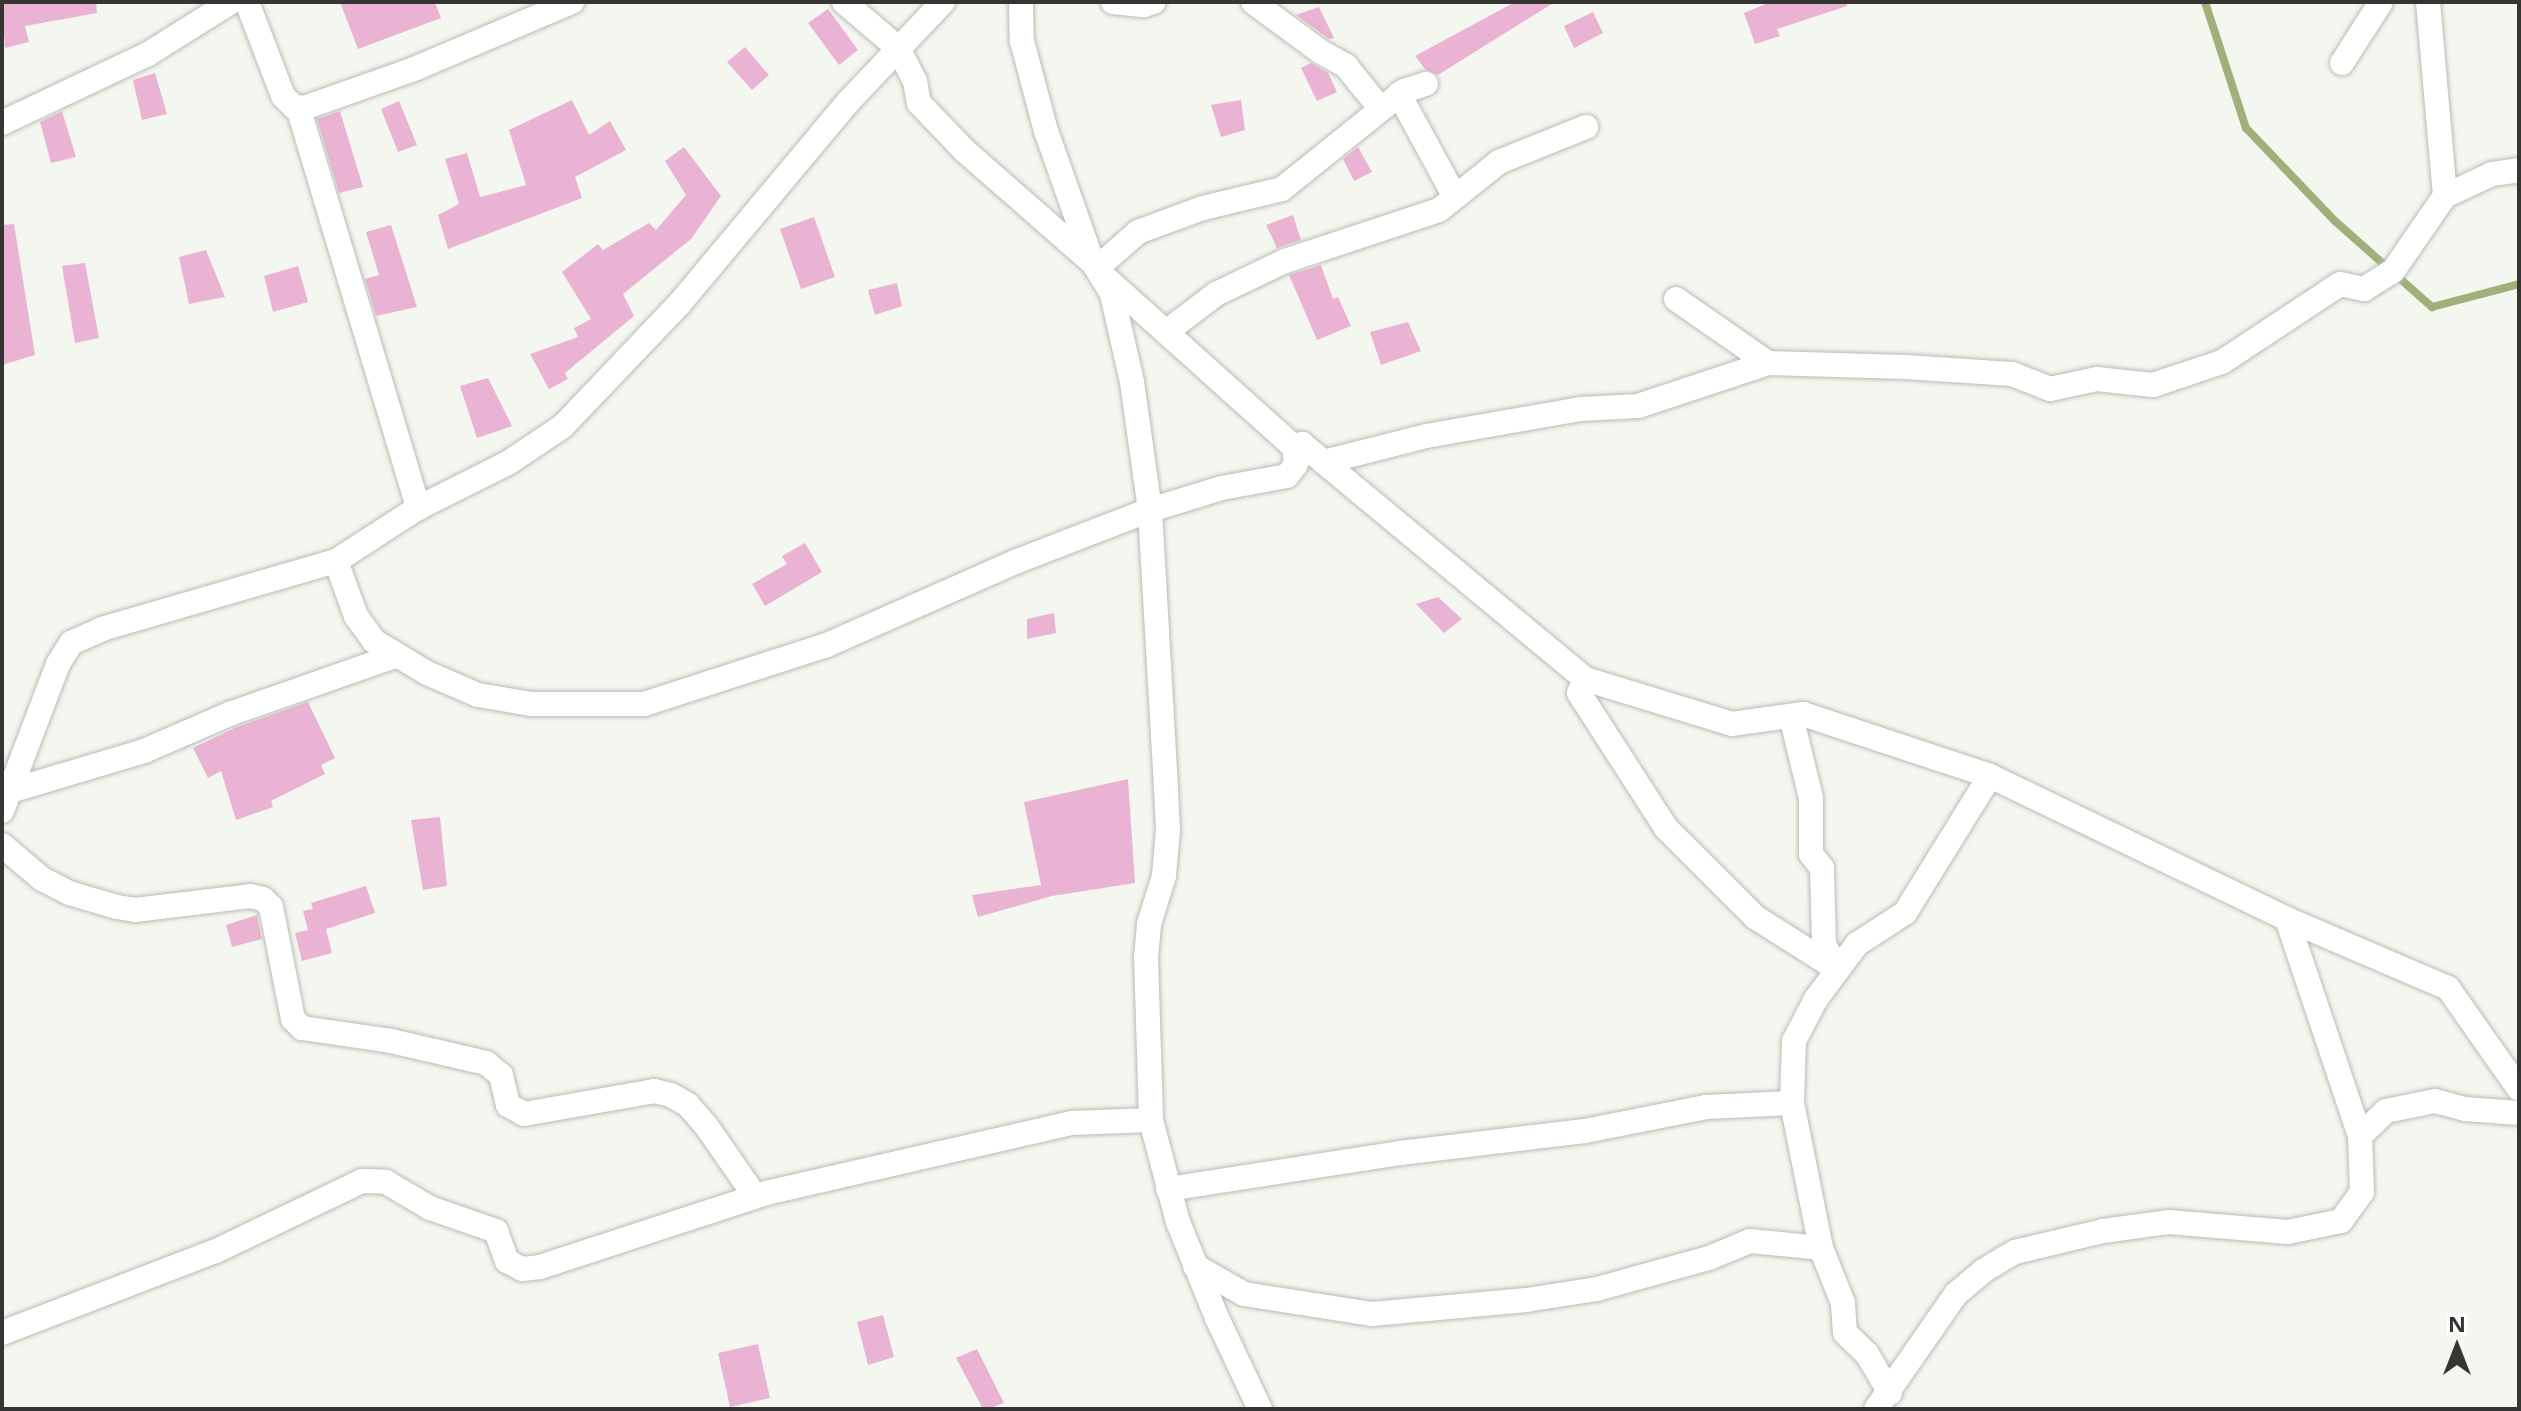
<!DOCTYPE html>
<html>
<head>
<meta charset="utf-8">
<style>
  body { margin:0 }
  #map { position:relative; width:2521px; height:1411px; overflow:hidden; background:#f4f7ef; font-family:"Noto Sans",sans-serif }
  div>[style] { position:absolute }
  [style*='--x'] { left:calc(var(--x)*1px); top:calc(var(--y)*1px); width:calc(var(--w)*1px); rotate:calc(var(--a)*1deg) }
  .stream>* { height:8px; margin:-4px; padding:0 4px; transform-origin:4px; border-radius:4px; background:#a1b07a }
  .building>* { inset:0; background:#ebb3d3 }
  .roads { filter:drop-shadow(0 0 2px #b9bcb4) drop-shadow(0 0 2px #b9bcb4) }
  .minor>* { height:24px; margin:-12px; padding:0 12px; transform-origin:12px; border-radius:12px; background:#fff }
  span { translate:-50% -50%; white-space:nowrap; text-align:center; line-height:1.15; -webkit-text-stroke:6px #fff; paint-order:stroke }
  .frame { position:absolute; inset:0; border:4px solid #353633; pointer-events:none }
  .north { position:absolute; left:2417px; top:1307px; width:80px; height:80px; -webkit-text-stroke:6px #fff; paint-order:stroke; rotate:0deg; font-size:22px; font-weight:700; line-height:32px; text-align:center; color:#353633 }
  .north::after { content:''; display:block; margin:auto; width:28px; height:36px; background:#353633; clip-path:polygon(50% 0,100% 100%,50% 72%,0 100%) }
</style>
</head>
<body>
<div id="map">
  <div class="stream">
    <div style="--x:2205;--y:2;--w:133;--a:72"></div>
    <div style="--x:2246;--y:128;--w:129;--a:46.3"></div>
    <div style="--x:2335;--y:221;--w:130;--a:41.6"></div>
    <div style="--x:2432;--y:307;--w:90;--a:-14.8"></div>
  </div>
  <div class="building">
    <div style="clip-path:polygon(2px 2px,96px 2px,97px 13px,25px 26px,29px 42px,5px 48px)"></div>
    <div style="clip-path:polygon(340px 2px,435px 2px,441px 18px,358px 49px)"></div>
    <div style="clip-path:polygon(1515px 2px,1555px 2px,1438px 75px,1425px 69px,1415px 56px)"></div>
    <div style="clip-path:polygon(1770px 2px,1846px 2px,1847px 6px,1777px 29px,1780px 36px,1755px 44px,1744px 13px)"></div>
    <div style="clip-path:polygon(1319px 7px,1334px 38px,1329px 39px,1296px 15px)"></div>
    <div style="clip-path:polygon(828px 9px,858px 50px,839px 65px,808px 23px)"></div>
    <div style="clip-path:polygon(1593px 12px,1603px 33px,1574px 48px,1564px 26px)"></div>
    <div style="clip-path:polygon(745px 47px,769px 75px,752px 90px,727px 62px)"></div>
    <div style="clip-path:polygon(1311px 63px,1328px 73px,1337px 92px,1317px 101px,1301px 68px)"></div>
    <div style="clip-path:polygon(155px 73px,167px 114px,142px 120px,133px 80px)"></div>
    <div style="clip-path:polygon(572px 100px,589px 135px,610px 121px,626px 150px,575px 177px,582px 198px,448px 249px,438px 215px,459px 204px,445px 159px,467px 153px,480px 197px,526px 185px,509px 130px)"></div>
    <div style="clip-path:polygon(1241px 100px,1245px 130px,1221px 137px,1211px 105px)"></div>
    <div style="clip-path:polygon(399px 101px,417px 145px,398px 152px,381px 109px)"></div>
    <div style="clip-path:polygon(62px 111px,76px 157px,51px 163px,40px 122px)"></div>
    <div style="clip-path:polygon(340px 111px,363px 187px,339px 193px,317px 119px)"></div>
    <div style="clip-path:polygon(684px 147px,721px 196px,691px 239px,623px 294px,634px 316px,565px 373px,568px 379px,549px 389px,530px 354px,578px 337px,574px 328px,591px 319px,562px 272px,598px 244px,603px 250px,649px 223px,656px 230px,686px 195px,665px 161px)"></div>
    <div style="clip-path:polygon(1358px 147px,1372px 172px,1354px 181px,1343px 159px)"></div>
    <div style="clip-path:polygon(1293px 215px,1301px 240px,1277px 248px,1266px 225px)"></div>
    <div style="clip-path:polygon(814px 217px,835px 277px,801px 289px,780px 229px)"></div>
    <div style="clip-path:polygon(14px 224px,35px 355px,2px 365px,2px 225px)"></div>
    <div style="clip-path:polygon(391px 225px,417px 307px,376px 316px,365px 279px,379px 275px,366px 232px)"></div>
    <div style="clip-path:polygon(206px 250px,225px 297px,189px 304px,179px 257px)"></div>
    <div style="clip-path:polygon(85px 263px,99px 338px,75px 343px,62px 266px)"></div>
    <div style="clip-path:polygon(1321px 265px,1333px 299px,1338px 297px,1351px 326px,1317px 340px,1289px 275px)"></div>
    <div style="clip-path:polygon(298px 266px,308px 302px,273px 312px,264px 276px)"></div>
    <div style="clip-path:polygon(897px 283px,902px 306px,875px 315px,868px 290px)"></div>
    <div style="clip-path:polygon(1408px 322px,1421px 351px,1381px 365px,1370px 332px)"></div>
    <div style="clip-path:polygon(488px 378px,512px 426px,477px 438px,460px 386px)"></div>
    <div style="clip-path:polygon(805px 543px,822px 572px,765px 606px,752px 584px,787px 564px,782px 556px)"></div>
    <div style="clip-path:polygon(1438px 597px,1462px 619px,1444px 633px,1416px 604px)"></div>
    <div style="clip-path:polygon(1054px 613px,1056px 633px,1027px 639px,1027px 619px)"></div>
    <div style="clip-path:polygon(308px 702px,335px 758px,321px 765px,325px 774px,271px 801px,273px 807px,236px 820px,221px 771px,208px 778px,193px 748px,237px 727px)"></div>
    <div style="clip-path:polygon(1128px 779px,1135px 883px,1052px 896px,978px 917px,972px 895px,1041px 885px,1024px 802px)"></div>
    <div style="clip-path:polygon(440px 817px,447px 886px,423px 890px,411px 820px)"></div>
    <div style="clip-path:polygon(366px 886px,375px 913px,326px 929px,332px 953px,302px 961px,295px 933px,308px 930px,303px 911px,313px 909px,311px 903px)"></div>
    <div style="clip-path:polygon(257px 915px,262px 939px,232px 947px,226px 925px)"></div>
    <div style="clip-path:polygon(883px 1315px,894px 1357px,868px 1365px,857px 1322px)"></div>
    <div style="clip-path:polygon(758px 1344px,770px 1398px,730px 1407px,718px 1353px)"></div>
    <div style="clip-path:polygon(977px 1349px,1004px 1403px,988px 1409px,983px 1409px,956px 1358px)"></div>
  </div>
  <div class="roads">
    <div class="minor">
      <div style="--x:247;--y:2;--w:101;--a:69"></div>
      <div style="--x:283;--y:96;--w:16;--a:45"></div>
      <div style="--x:294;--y:107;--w:10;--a:6"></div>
      <div style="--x:304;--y:108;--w:117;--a:-19.5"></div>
      <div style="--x:414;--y:69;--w:172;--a:-23"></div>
      <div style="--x:844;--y:2;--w:71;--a:40.4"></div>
      <div style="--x:898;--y:48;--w:37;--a:63"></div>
      <div style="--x:915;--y:81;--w:22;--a:80"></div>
      <div style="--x:919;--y:103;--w:66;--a:46.2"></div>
      <div style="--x:965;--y:151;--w:170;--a:41.2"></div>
      <div style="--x:1093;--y:263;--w:36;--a:58"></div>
      <div style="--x:1112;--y:294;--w:90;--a:77.2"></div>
      <div style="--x:1132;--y:382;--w:129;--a:82"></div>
      <div style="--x:1150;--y:510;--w:280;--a:86.7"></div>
      <div style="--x:1166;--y:790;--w:40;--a:87.1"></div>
      <div style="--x:1168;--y:830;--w:46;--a:95"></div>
      <div style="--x:1164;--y:876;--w:50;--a:107.4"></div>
      <div style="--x:1149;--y:924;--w:33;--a:95"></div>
      <div style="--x:1146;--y:957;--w:163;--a:88.2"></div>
      <div style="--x:1151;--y:1120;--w:106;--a:75.2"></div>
      <div style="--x:1178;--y:1222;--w:104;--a:67.9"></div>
      <div style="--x:1217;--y:1318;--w:101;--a:64.7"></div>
      <div style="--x:1021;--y:2;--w:39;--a:89"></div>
      <div style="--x:1022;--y:41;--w:93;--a:75.1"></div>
      <div style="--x:1046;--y:131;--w:138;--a:70.5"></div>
      <div style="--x:1113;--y:2;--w:31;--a:6"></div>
      <div style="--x:1144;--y:5;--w:10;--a:-17"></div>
      <div style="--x:1253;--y:2;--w:84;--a:36.3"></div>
      <div style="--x:1321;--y:52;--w:29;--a:29"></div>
      <div style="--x:1346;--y:66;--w:54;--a:51"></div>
      <div style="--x:2342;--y:63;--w:72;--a:-57.4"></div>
      <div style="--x:1399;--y:94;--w:117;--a:61.5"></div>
      <div style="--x:298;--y:107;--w:419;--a:73.3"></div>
      <div style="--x:2;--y:123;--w:161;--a:-25.3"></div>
      <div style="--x:148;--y:54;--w:98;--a:-32.1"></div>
      <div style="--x:2445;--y:196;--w:52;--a:-25.1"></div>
      <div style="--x:2492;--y:174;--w:27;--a:-8"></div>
      <div style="--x:1097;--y:268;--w:55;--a:-41.3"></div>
      <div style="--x:1138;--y:232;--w:69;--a:-20.3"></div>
      <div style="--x:1203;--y:208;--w:81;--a:-13.5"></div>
      <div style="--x:1282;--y:189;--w:156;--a:-38.8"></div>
      <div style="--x:1404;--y:91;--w:23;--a:-18"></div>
      <div style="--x:1166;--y:332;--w:63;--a:-37.2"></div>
      <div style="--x:1216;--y:294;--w:76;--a:-25.6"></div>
      <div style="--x:1285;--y:261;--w:162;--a:-18.3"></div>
      <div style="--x:1439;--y:210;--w:77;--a:-38.7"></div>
      <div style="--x:1499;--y:162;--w:94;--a:-21.9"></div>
      <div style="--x:1768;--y:363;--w:138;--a:1.7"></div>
      <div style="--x:1906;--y:367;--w:106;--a:3.8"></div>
      <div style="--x:2012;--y:374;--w:41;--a:21.5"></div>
      <div style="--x:2050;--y:389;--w:48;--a:-12"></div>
      <div style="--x:2097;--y:379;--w:56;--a:6.1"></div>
      <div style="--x:2153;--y:385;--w:73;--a:-18.4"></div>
      <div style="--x:2222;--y:362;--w:141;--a:-33.5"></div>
      <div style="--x:2340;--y:284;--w:25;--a:12"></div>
      <div style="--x:2364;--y:289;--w:34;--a:-32"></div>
      <div style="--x:2393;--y:271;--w:91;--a:-55.3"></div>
      <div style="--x:2445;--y:196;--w:195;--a:-95"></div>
      <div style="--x:1294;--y:447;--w:9;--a:-21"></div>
      <div style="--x:1302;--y:444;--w:368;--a:39.7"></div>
      <div style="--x:1585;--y:679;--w:154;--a:17"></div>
      <div style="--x:1732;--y:724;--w:72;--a:-8"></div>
      <div style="--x:1803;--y:714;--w:197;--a:18.3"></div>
      <div style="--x:1990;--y:776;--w:330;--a:25.7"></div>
      <div style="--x:2287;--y:919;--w:175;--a:23.2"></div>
      <div style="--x:2448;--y:988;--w:123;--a:54.9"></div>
      <div style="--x:1324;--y:462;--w:105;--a:-14.3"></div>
      <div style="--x:1426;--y:436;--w:157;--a:-9.9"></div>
      <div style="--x:1581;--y:409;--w:57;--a:-3"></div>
      <div style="--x:1638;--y:406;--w:137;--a:-18.3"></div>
      <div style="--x:1768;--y:363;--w:112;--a:-145.2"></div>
      <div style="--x:336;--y:561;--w:59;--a:70"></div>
      <div style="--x:356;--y:616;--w:31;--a:54"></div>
      <div style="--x:374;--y:641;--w:62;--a:31.1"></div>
      <div style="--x:427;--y:673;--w:56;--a:23.3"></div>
      <div style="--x:478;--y:695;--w:55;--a:9.5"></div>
      <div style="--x:532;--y:704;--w:112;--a:0"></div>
      <div style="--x:644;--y:704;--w:192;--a:-17.9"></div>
      <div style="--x:827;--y:645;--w:206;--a:-23.8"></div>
      <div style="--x:1015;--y:562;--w:145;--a:-21.1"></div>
      <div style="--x:1150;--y:510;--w:75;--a:-17"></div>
      <div style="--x:1222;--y:488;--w:66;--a:-10.5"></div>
      <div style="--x:1287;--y:476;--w:15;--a:-53"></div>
      <div style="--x:1296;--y:464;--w:17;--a:-97"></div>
      <div style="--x:1294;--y:447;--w:251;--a:-138.1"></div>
      <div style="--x:1585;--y:679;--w:15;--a:113"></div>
      <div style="--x:1579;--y:693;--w:161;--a:57.2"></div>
      <div style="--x:1666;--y:828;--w:126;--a:45"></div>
      <div style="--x:1755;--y:917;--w:97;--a:32.4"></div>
      <div style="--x:1791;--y:716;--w:84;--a:76.3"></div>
      <div style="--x:1811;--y:798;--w:56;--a:90"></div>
      <div style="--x:1811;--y:854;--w:18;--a:52"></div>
      <div style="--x:1822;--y:868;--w:76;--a:88.5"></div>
      <div style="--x:1824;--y:944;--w:28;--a:63"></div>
      <div style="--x:10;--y:791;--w:140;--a:-16.6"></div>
      <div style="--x:144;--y:751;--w:96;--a:-23.4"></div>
      <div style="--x:232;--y:713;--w:173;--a:-19.3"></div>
      <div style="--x:2;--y:811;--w:157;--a:-69.1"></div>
      <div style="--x:58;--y:664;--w:25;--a:-58"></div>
      <div style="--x:71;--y:643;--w:34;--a:-24"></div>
      <div style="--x:102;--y:629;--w:244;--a:-16.2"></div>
      <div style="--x:336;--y:561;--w:98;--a:-32.9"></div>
      <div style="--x:418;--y:508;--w:101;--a:-26.6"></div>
      <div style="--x:508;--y:463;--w:66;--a:-33.9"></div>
      <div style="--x:563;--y:426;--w:170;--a:-46.4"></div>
      <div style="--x:680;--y:303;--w:262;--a:-50.1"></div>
      <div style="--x:848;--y:102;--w:138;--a:-46.5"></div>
      <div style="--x:2;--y:845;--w:52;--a:40.4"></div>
      <div style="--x:42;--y:879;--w:30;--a:27"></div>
      <div style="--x:69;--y:893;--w:50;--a:16.3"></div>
      <div style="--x:117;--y:907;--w:18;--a:9"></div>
      <div style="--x:135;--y:910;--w:116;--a:-6.9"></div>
      <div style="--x:250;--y:896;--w:13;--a:13"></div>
      <div style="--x:263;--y:899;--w:11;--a:45"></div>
      <div style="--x:271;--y:907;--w:114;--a:78.9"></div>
      <div style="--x:293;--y:1019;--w:13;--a:45"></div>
      <div style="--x:302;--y:1028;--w:90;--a:8.3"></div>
      <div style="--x:391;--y:1041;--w:98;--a:13"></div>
      <div style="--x:486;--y:1063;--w:19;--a:39"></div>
      <div style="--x:501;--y:1075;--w:31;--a:77"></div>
      <div style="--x:508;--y:1105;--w:18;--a:29"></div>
      <div style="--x:524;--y:1114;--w:132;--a:-10"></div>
      <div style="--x:654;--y:1091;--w:17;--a:13"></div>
      <div style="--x:671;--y:1095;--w:20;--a:30"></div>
      <div style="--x:688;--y:1105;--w:29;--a:49"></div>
      <div style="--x:707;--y:1127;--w:84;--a:55.2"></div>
      <div style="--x:2360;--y:1136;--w:36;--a:-44"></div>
      <div style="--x:2386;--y:1111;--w:50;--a:-11.5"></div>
      <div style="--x:2435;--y:1101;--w:31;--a:15"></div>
      <div style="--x:2465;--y:1109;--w:54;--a:4.2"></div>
      <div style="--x:1168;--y:1189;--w:235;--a:-8.8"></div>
      <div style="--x:1400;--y:1153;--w:186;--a:-6.8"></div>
      <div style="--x:1585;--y:1131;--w:123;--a:-11.2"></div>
      <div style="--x:1706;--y:1107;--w:86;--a:-2.7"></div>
      <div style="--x:1195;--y:1266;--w:56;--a:29.7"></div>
      <div style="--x:1244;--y:1294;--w:130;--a:8.9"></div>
      <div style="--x:1372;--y:1314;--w:155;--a:-5.2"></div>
      <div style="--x:1526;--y:1300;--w:72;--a:-8.8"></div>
      <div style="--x:1597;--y:1289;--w:116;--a:-15.5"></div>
      <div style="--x:1709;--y:1258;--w:44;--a:-22.5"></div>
      <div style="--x:1750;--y:1241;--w:71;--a:5.6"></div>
      <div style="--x:2;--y:1333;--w:229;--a:-21"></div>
      <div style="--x:216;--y:1251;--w:162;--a:-25.6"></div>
      <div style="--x:362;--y:1181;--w:24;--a:2"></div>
      <div style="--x:386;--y:1182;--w:51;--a:30.6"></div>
      <div style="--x:430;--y:1208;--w:70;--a:19.2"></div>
      <div style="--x:496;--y:1231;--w:32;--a:70"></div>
      <div style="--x:507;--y:1261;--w:17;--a:28"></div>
      <div style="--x:522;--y:1269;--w:18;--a:-6"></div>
      <div style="--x:540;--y:1267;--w:238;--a:-18.1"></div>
      <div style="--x:766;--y:1193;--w:314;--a:-12.9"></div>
      <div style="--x:1072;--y:1123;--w:79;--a:-2.2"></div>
      <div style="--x:1890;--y:1393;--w:45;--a:-120.5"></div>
      <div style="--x:1867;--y:1354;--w:30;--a:-136"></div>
      <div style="--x:1845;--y:1333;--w:30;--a:-94"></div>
      <div style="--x:1843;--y:1303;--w:59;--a:-111.8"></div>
      <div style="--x:1821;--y:1248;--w:148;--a:-101.3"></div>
      <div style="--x:1792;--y:1103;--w:62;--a:-88.2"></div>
      <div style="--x:1794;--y:1041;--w:47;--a:-62.4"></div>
      <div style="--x:1816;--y:999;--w:69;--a:-53.3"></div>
      <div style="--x:1857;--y:944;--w:57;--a:-32.9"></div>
      <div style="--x:1905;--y:913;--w:161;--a:-58.2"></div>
      <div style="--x:1876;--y:1409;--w:140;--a:-55.2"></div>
      <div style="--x:1956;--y:1294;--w:35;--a:-40"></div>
      <div style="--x:1983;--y:1271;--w:37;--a:-31"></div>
      <div style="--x:2015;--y:1252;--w:90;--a:-13.4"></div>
      <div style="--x:2103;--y:1231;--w:67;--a:-7.8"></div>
      <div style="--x:2169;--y:1222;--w:119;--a:4.8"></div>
      <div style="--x:2288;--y:1232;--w:54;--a:-11.7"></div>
      <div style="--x:2341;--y:1221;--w:36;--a:-54"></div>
      <div style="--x:2362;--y:1192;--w:56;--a:-92"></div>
      <div style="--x:2360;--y:1136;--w:229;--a:-108.6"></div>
    </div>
  </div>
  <div class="frame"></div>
  <div class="north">N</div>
</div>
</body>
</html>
